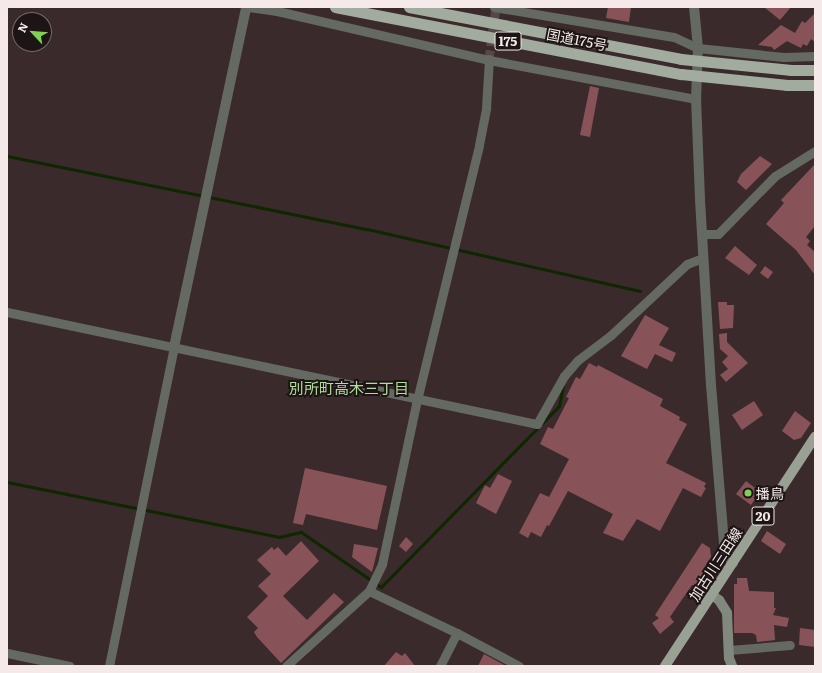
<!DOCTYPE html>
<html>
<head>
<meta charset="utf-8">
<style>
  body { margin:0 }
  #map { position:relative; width:822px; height:673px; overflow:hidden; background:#3b2a2b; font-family:Literata,"Noto Sans JP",serif }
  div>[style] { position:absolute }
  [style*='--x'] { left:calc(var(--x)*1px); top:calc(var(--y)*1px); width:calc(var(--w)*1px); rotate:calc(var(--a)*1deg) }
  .stream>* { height:3px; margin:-1.5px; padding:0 1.5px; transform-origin:1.5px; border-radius:1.5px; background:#0e2700 }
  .building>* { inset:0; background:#885358 }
  .minor-tunnel>* { height:9px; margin-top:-4.5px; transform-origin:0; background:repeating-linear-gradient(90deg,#574748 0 9px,transparent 0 13.5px) }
  .minor>* { height:9px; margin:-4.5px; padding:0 4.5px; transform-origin:4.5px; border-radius:4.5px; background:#646962 }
  .tertiary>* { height:10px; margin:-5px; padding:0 5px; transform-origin:5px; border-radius:5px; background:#646962 }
  .secondary>* { height:10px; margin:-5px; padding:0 5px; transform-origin:5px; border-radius:5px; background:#81897e }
  .primary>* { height:10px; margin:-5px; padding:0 5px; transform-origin:5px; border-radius:5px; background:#98a194 }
  .trunk>* { height:11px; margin:-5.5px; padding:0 5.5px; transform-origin:5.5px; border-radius:5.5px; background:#a2ac9e }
  .trunk-bridge>* { height:11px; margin:-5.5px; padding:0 5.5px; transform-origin:5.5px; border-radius:5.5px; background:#a2ac9e }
  .dots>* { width:11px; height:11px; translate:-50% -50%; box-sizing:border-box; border:2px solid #1d1515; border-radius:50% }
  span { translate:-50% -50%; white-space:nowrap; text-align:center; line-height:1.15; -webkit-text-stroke:4px #1d1515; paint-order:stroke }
  .shield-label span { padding:1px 3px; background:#1d1515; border:1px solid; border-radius:3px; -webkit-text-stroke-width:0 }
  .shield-label { font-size:13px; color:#f5e9e9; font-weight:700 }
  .street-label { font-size:14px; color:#f5e9e9 }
  .poi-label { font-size:14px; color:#f5e9e9 }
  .left { translate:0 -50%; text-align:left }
  .neighbourhood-label { font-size:15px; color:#b1de9c }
  .frame { position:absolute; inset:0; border:8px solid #f5e9e9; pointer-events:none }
  .north { position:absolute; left:12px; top:12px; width:40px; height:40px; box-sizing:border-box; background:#1d1515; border:1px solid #736a6a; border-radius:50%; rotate:296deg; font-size:11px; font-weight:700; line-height:16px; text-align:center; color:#f5e9e9 }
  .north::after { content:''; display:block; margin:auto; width:14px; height:18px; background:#80d051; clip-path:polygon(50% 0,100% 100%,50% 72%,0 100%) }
</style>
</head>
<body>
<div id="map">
  <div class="stream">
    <div style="--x:7;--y:156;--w:367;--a:11.5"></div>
    <div style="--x:367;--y:229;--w:280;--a:12.8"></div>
    <div style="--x:7;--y:482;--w:278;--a:11.4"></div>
    <div style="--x:279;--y:537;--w:23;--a:-13"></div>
    <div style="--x:301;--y:532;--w:97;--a:34.5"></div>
    <div style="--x:381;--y:587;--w:254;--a:-45.5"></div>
    <div style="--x:559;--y:406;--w:20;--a:-79"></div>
  </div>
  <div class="building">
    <div style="clip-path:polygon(608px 7px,631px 7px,629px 22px,606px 18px)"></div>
    <div style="clip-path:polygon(764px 7px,791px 7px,780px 20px)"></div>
    <div style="clip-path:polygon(815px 13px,815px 42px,811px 39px,807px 46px,803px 44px,801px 48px,787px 41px,774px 50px,772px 47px,758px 45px,781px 25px,795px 33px,802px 21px,805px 23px)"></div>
    <div style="clip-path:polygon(590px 86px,599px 88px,590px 137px,580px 135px)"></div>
    <div style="clip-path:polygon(760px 156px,772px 164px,746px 190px,737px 182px,741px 174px)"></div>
    <div style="clip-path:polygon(815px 164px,815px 226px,806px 237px,810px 241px,807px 245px,815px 252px,815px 275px,796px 250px,766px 224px,784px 203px,781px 200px)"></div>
    <div style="clip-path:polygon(735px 246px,757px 265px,749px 275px,725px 258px)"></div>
    <div style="clip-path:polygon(765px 266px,773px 272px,768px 279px,760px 273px)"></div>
    <div style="clip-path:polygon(718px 302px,727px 302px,727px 305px,734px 305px,733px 328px,720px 329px)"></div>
    <div style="clip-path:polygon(645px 315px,669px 328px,659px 345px,676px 353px,672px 362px,655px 354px,647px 369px,621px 356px)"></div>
    <div style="clip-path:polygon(727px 333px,727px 342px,748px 363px,726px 382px,720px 375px,728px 369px,722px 362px,728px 356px,720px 349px,719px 334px)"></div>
    <div style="clip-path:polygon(589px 363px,597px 367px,598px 365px,663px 399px,660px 406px,680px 417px,679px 420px,687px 424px,666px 463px,706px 483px,704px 487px,706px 488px,701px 497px,683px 488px,660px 531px,637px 519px,623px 541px,603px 533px,613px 514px,568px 491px,549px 526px,547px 525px,541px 537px,531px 532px,528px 538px,519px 533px,540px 493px,549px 497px,569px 459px,540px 444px,548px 427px,553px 429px,569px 398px,566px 397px,576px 377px,580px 379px)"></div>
    <div style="clip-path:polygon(754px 401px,763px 415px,742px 430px,732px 415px)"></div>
    <div style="clip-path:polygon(795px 411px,811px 423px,801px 438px,794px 440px,782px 431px)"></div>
    <div style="clip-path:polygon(305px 468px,387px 486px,377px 530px,306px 514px,303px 525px,293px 523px)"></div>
    <div style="clip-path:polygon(498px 474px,512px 481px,496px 514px,476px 503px,485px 485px,490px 488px)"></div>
    <div style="clip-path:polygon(746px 481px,760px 492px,751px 505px,736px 494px)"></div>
    <div style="clip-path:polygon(767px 531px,786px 544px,780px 554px,761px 541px)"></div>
    <div style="clip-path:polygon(406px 537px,413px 544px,406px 552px,399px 546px)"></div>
    <div style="clip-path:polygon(301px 541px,319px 561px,283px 596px,307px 620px,334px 593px,344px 602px,281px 663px,257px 637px,254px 632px,258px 628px,247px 617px,268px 596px,258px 586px,271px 574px,257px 560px,272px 547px,274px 550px,278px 547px,286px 556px)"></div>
    <div style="clip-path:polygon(702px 543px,710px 548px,711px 557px,704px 568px,708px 571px,700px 585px,692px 585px,670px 617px,674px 622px,660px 634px,652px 623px,659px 618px,655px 615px)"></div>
    <div style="clip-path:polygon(354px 544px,378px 548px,372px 572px,352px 557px)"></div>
    <div style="clip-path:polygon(737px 578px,747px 578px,749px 591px,774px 592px,774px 608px,776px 608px,773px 615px,789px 618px,787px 627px,774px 625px,775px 640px,757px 642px,756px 635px,752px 633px,734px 633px,734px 584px,737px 584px)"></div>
    <div style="clip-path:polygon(800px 628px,815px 630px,815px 647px,799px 645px)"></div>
    <div style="clip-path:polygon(396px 652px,402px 656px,405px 653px,415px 666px,384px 666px)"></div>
    <div style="clip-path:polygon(484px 654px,506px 666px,478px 666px)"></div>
  </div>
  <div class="minor-tunnel">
    <div style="--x:489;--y:59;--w:52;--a:-82.3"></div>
  </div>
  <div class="minor">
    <div style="--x:248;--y:7;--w:29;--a:8"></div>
    <div style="--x:277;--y:11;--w:218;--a:13"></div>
    <div style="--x:489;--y:60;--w:211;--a:10.7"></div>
    <div style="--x:494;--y:7;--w:182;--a:9.5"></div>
    <div style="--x:674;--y:37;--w:26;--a:25"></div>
    <div style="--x:698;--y:48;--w:86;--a:6"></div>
    <div style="--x:784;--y:57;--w:31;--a:-2"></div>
    <div style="--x:703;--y:234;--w:15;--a:0"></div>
    <div style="--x:718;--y:234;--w:81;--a:-45.5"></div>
    <div style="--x:775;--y:176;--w:47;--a:-32"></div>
    <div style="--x:7;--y:312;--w:542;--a:11.93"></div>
    <div style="--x:537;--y:424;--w:55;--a:-60.6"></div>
    <div style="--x:564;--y:376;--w:21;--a:-49"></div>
    <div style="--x:578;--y:360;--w:41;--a:-37.1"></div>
    <div style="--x:611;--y:335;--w:104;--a:-43.1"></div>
    <div style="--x:687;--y:264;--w:17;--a:-21"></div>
    <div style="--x:369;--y:591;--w:98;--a:25.5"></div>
    <div style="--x:457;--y:633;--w:70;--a:28"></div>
    <div style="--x:729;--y:650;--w:61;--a:-4.7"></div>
    <div style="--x:7;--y:653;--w:64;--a:11.7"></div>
    <div style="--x:109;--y:666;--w:326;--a:-78.5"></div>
    <div style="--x:286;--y:666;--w:112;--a:-42.1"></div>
    <div style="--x:369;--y:591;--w:30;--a:-64"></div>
    <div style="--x:382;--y:564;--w:168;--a:-78"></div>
    <div style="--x:417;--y:400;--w:262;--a:-76.3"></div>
    <div style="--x:479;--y:145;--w:38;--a:-79"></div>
    <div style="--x:486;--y:108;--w:49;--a:-86.5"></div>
    <div style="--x:440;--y:666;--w:37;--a:-63"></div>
  </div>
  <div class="tertiary">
    <div style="--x:694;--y:7;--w:41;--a:84.4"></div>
    <div style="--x:698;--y:48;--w:51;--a:92.2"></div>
    <div style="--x:696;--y:99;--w:101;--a:87.7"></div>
    <div style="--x:700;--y:200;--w:185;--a:86.6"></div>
    <div style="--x:711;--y:385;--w:170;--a:85.3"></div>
    <div style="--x:725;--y:554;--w:12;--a:48"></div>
    <div style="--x:174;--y:347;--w:348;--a:-78"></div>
  </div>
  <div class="secondary">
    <div style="--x:712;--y:595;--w:9;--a:36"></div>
    <div style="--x:719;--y:600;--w:15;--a:58"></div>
    <div style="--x:727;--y:613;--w:45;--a:87.5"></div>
    <div style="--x:729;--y:658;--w:9;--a:69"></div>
  </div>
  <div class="primary">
    <div style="--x:665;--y:666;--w:274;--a:-56.8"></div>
  </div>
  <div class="trunk">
    <div style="--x:335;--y:7;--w:352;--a:11"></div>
    <div style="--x:409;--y:7;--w:277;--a:10.8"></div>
  </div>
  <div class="trunk-bridge">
    <div style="--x:681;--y:59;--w:111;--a:5.7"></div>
    <div style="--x:791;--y:70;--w:24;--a:0"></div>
    <div style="--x:681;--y:74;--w:107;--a:5.9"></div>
    <div style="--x:787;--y:85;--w:28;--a:0"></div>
  </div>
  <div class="dots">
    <div style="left:748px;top:493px;background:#80d051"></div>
  </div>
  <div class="shield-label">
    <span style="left:508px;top:41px">175</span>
    <span style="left:763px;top:516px">20</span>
  </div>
  <div class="street-label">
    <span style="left:577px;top:39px;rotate:11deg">国道175号</span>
    <span style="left:715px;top:564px;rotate:-57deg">加古川三田線</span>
  </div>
  <div class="poi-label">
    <span class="left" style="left:756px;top:493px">播鳥</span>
  </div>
  <div class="neighbourhood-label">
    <span style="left:349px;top:388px">別所町高木三丁目</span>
  </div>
  <div class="frame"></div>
  <div class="north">N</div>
</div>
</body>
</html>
